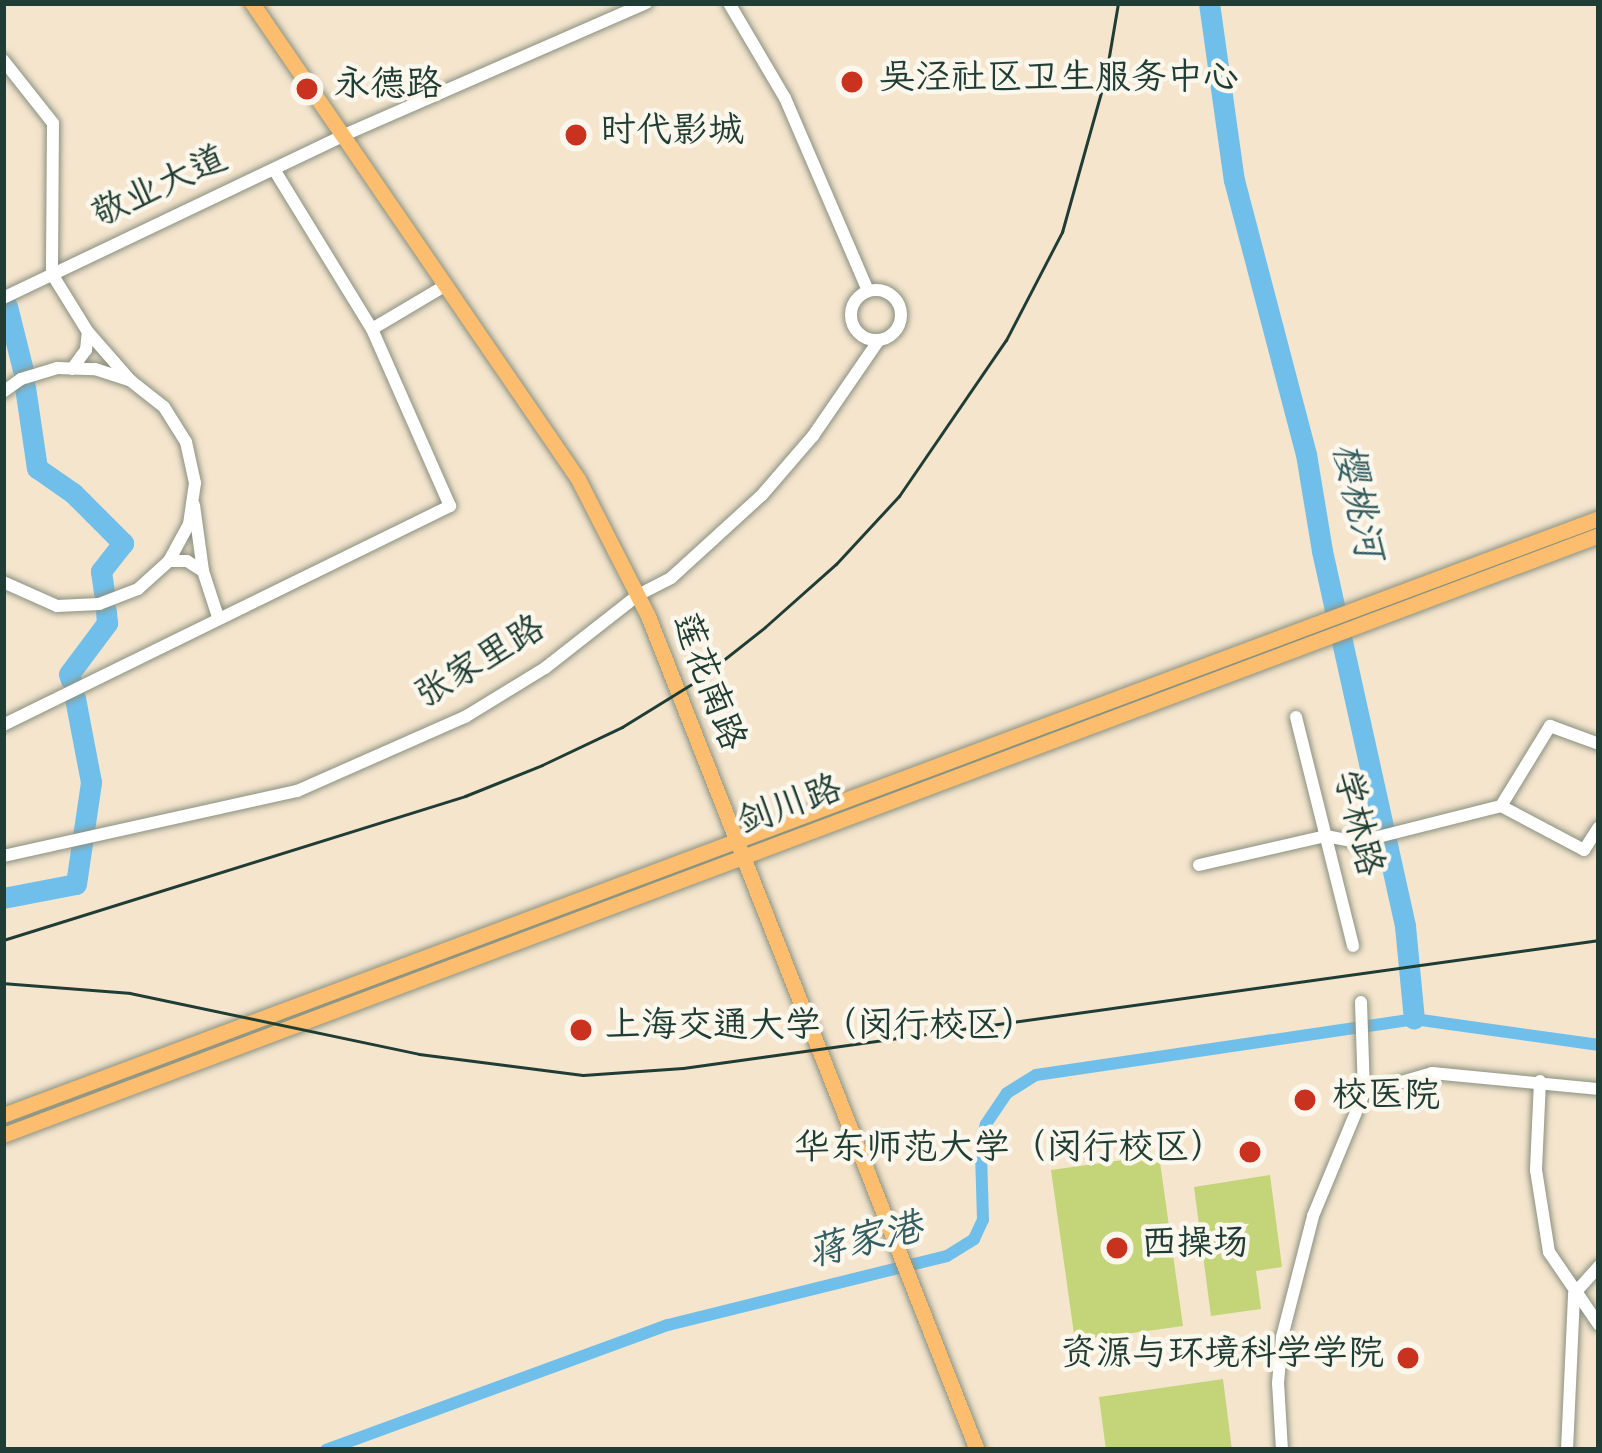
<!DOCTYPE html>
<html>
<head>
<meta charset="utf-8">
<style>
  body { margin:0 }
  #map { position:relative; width:1602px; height:1453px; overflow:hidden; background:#f5e5cd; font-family:"Gochi Hand","LXGW WenKai TC",sans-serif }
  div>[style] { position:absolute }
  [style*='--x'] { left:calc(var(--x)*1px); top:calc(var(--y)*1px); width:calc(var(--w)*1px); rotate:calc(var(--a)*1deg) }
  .green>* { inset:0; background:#c3d578 }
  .canal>* { height:12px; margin:-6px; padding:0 6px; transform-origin:6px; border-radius:6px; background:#70bfeb }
  .river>* { height:21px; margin:-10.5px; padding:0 10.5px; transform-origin:10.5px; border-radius:10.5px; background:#70bfeb }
  .roads { filter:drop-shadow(0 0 3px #8a9180) drop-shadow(0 0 3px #8a9180) }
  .minor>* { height:12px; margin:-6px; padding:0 6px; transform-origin:6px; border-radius:6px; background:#fff }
  .minor>.ring { margin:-6px; padding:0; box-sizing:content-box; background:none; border:12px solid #fff; border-radius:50% }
  .major>* { height:15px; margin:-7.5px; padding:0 7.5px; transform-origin:7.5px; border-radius:7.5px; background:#fcbd6f }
  .rail>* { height:3px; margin:-1.5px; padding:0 1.5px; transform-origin:1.5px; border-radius:1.5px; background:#1f3d34 }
  .dots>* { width:33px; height:33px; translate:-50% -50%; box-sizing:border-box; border:6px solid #fbf7ec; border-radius:50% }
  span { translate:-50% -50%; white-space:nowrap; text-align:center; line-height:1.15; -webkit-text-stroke:9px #fbf7ec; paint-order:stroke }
  .poi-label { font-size:36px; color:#1f3d34 }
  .left { translate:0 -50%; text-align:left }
  .right { translate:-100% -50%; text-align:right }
  .street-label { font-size:36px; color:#1f3d34 }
  .water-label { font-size:39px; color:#335e62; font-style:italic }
  .frame { position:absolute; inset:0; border:6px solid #1f3d34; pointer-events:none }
</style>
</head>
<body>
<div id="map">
  <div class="green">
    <div style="clip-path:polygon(1159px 1155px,1183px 1326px,1075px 1341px,1051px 1170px)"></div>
    <div style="clip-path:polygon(1270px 1175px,1282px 1267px,1256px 1271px,1261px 1309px,1211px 1316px,1194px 1187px)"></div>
    <div style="clip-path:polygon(1223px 1379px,1232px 1450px,1106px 1450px,1099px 1397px)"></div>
  </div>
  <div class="canal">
    <div style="--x:326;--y:1450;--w:364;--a:-20.1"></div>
    <div style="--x:668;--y:1325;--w:287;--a:-13.9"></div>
    <div style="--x:947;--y:1256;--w:32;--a:-32"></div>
    <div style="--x:974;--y:1239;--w:21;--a:-65"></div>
    <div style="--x:983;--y:1220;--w:69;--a:-91.7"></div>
    <div style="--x:981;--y:1151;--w:27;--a:-80"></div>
    <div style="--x:986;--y:1124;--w:37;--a:-56"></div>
    <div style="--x:1007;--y:1093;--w:34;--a:-32"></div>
    <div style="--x:1036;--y:1075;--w:382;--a:-8.4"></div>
    <div style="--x:1414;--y:1019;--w:187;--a:8"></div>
  </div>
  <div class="river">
    <div style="--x:1209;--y:3;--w:179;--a:82"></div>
    <div style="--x:1234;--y:180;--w:283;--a:75.3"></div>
    <div style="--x:1306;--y:454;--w:98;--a:80.6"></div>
    <div style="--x:1322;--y:551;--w:384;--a:77.5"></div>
    <div style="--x:1405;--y:926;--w:93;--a:84.5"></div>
    <div style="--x:7;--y:306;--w:66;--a:76"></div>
    <div style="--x:25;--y:387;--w:82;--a:81.6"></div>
    <div style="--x:37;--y:468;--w:44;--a:34.8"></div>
    <div style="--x:73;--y:493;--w:71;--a:45"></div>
    <div style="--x:123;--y:543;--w:36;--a:128"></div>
    <div style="--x:101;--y:571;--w:22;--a:82"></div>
    <div style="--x:71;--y:680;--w:6;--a:-108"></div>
    <div style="--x:69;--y:674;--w:64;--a:-53.3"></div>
    <div style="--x:107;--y:623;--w:12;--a:-95"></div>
    <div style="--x:3;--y:898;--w:74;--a:-10.9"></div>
    <div style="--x:76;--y:884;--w:103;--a:-81.6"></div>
    <div style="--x:91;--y:782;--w:86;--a:-100.8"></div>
  </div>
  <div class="roads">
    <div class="minor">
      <div style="--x:729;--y:3;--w:110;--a:59.5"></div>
      <div style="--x:785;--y:98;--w:210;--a:66.7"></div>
      <div style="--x:3;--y:60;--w:80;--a:51.6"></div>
      <div style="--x:53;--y:123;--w:151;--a:90.4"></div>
      <div style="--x:52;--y:274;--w:68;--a:58.2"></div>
      <div style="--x:88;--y:332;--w:64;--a:48.8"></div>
      <div style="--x:275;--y:171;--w:185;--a:58.5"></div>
      <div style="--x:372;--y:329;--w:86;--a:-30.7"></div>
      <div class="ring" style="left:851px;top:290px;width:38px;height:38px"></div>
      <div style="--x:3;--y:298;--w:378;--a:-25.5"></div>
      <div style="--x:344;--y:135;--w:330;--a:-23.6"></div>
      <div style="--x:72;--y:369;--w:24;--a:-54"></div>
      <div style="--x:86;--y:350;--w:18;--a:-84"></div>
      <div style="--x:3;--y:392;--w:22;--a:-36"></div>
      <div style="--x:21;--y:379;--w:38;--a:-17"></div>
      <div style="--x:57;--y:368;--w:38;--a:2"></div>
      <div style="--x:95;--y:369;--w:38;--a:18"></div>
      <div style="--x:131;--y:381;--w:42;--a:38.2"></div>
      <div style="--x:164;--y:407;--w:41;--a:57.8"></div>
      <div style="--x:186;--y:442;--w:42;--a:77.6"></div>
      <div style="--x:195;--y:483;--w:41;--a:98.3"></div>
      <div style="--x:189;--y:524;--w:42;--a:118.4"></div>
      <div style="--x:169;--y:561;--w:42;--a:137.9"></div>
      <div style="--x:138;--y:589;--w:42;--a:159"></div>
      <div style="--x:99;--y:604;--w:42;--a:177.3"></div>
      <div style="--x:57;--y:606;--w:59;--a:-156"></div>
      <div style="--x:194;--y:505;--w:67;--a:82.2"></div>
      <div style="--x:203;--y:571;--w:48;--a:71.9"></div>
      <div style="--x:169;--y:561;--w:18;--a:0"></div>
      <div style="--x:187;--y:561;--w:19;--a:32"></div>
      <div style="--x:1296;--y:717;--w:236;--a:76"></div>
      <div style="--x:3;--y:725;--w:498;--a:-26.1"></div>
      <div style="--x:450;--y:506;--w:193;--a:-113.8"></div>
      <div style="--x:1501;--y:806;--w:94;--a:-58.5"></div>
      <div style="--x:1550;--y:726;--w:52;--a:20.2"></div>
      <div style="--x:3;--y:856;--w:301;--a:-12.5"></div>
      <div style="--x:297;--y:791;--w:184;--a:-23.8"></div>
      <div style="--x:465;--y:717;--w:94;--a:-31.5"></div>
      <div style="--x:545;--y:668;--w:118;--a:-38.1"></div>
      <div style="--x:638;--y:595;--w:37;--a:-27"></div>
      <div style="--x:671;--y:578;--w:123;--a:-42.4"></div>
      <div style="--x:762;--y:495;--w:78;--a:-49.2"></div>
      <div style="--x:813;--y:436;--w:116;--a:-55.5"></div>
      <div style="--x:1199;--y:865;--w:130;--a:-12.9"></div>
      <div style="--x:1326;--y:836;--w:33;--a:11"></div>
      <div style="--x:1358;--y:842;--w:147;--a:-14.1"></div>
      <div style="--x:1501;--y:806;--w:94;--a:27.9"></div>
      <div style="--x:1584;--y:850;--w:27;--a:-57"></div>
      <div style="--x:1540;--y:1081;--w:89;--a:92.6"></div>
      <div style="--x:1536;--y:1170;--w:83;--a:81"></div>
      <div style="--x:1549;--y:1252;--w:88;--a:55.6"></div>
      <div style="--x:1364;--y:1093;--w:71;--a:-16.4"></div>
      <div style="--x:1432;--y:1073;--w:168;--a:5.5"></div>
      <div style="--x:1282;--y:1450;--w:67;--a:-93.4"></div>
      <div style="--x:1278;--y:1383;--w:46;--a:-85"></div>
      <div style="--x:1282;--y:1337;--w:125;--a:-75.6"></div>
      <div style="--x:1313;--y:1216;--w:133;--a:-67.5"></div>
      <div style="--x:1364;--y:1093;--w:91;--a:-91.9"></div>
      <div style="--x:1567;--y:1450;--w:156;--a:-87.4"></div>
      <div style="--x:1574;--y:1294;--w:38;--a:-48"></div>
    </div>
    <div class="major">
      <div style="--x:252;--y:3;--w:577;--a:55.59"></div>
      <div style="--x:578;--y:479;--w:154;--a:62.9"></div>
      <div style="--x:648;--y:616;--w:897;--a:68.47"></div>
      <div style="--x:3;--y:1115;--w:1704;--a:-20.51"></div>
      <div style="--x:3;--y:1135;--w:1705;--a:-20.6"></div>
    </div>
  </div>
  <div class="rail">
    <div style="--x:3;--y:940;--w:484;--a:-17.3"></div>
    <div style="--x:465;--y:796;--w:83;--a:-21.9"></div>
    <div style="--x:542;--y:765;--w:89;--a:-25.4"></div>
    <div style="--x:622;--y:727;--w:89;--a:-31.7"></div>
    <div style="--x:698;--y:680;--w:85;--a:-38.3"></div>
    <div style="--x:765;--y:627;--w:95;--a:-41.6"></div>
    <div style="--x:836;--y:564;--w:93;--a:-47.2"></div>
    <div style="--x:899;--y:496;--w:189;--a:-55.6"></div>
    <div style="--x:1006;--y:340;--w:122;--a:-62.6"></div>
    <div style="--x:1062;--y:232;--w:164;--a:-74.4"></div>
    <div style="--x:1106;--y:74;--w:72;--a:-80.4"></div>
    <div style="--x:3;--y:983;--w:127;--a:4.5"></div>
    <div style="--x:130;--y:993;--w:295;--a:11.9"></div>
    <div style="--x:419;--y:1054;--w:165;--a:7.3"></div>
    <div style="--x:583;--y:1075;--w:100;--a:-4"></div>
    <div style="--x:683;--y:1068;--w:925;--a:-7.95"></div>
  </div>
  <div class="dots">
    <div style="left:852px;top:82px;background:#c8321e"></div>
    <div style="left:307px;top:89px;background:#c8321e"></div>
    <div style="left:576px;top:135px;background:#c8321e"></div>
    <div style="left:581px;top:1030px;background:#c8321e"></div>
    <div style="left:1305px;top:1100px;background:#c8321e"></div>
    <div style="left:1250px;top:1152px;background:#c8321e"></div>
    <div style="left:1117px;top:1248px;background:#c8321e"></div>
    <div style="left:1408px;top:1358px;background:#c8321e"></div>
  </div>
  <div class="poi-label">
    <span class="left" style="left:879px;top:82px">吴泾社区卫生服务中心</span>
    <span class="left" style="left:334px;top:89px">永德路</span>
    <span class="left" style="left:600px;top:135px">时代影城</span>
    <span class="left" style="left:605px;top:1030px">上海交通大学（闵行校区）</span>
    <span class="left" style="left:1332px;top:1100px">校医院</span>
    <span class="right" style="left:1226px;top:1152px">华东师范大学（闵行校区）</span>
    <span class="left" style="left:1141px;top:1248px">西操场</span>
    <span class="right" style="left:1384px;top:1358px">资源与环境科学学院</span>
  </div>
  <div class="street-label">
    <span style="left:161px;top:190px;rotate:-25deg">敬业大道</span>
    <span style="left:482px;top:665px;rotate:-31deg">张家里路</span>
    <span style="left:705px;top:683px;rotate:69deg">莲花南路</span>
    <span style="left:791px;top:809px;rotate:-20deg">剑川路</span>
    <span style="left:1354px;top:824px;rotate:76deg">学林路</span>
  </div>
  <div class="water-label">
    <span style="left:1353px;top:502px;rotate:78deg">樱桃河</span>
    <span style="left:866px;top:1245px;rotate:-14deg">蒋家港</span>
  </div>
  <div class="frame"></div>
</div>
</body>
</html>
